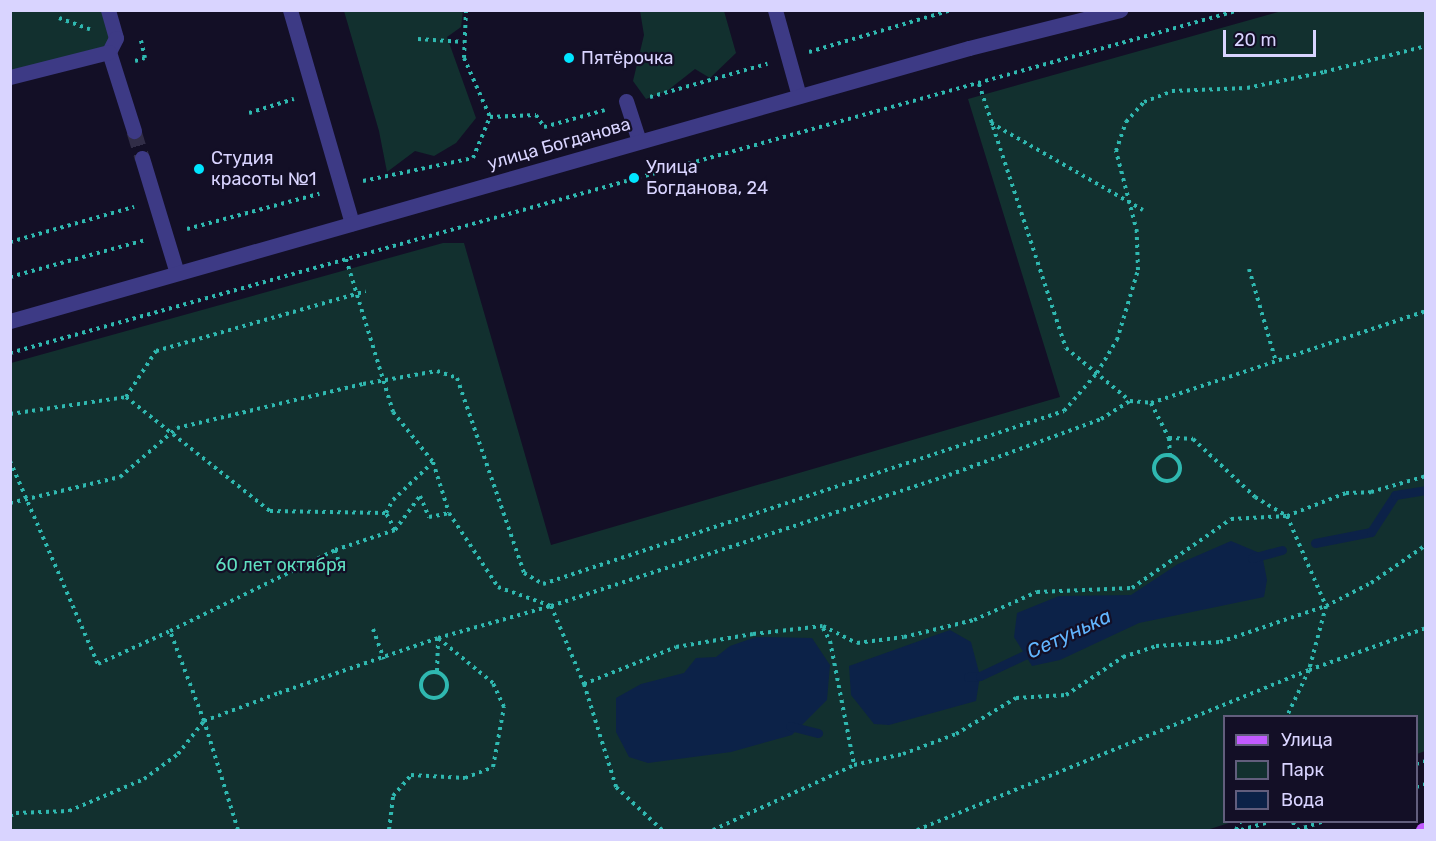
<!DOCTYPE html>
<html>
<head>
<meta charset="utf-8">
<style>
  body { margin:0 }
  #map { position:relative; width:1436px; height:841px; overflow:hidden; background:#130f26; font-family:Rubik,sans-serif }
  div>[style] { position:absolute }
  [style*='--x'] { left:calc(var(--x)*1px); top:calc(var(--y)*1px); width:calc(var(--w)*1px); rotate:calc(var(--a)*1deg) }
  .green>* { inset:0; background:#12302f }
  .water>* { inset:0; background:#0c2248 }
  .stream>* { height:9px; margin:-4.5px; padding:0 4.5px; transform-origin:4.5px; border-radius:4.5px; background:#0c2248 }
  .minor-tunnel>* { height:15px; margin-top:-7.5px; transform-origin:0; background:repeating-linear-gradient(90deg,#312d47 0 15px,transparent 0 23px) }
  .path>* { height:4px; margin-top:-2px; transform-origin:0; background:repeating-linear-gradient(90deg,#2fb8b0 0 3px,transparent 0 7.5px) }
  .path>.ring { margin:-2px; padding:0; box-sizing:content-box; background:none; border:4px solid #2fb8b0; border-radius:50% }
  .minor>* { height:15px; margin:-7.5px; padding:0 7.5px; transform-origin:7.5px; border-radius:7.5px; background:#3d3a85 }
  .major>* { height:15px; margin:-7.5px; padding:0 7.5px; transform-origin:7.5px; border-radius:7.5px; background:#c25bff }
  .dots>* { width:16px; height:16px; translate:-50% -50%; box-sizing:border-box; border:3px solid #130f26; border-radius:50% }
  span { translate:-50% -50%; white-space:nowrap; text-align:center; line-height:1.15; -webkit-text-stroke:4.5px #130f26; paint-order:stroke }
  .poi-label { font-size:18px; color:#d9d4ff }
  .left { translate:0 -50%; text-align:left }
  .street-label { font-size:18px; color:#d9d4ff }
  .park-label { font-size:18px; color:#5fe0c0 }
  .water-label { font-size:20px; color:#62b6ff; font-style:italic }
  .frame { position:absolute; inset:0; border:12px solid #d9d4ff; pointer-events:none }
  .legend { position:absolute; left:1223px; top:715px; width:195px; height:108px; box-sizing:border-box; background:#130f26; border:2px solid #625e7d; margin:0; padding:8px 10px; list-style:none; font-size:18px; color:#d9d4ff }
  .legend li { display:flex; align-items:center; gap:12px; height:30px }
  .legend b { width:30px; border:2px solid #625e7d }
  .scale { position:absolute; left:1223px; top:30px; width:93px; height:27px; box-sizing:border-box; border:3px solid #d9d4ff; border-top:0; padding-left:8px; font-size:18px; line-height:21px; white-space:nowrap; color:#d9d4ff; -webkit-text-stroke:4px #130f26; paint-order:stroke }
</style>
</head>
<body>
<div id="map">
  <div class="green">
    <div style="clip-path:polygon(10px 11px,108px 11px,109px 52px,11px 77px)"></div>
    <div style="clip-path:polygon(344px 11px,463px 11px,461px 27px,447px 37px,476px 118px,456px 143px,434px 156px,415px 151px,387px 172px,379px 131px)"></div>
    <div style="clip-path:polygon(640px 11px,724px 11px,736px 53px,710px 78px,695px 69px,667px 91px,646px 99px,633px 81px,644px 35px)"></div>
    <div style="clip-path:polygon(1282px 11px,1425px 11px,1425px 751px,1417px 754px,1416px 716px,1224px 716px,1224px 822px,1232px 822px,1207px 830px,11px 830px,11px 363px,443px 243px,464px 243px,551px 545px,1060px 397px,968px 99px)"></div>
  </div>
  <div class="water">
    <div style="clip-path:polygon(1231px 541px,1262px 554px,1267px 580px,1264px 597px,1139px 623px,1060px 660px,1032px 666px,1014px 637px,1017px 613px,1059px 596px,1131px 595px,1178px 564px)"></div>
    <div style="clip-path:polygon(950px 630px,971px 642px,980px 676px,976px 701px,889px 725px,874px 724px,851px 695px,849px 666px)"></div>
    <div style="clip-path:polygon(756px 637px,812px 638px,830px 665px,827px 700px,792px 735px,731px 752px,648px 763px,629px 757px,616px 732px,616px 698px,641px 684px,684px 673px,696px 658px,716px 657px,730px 646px)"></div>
  </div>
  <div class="stream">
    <div style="--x:1315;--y:543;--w:57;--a:-11.1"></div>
    <div style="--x:1371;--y:532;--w:44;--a:-57"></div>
    <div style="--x:1395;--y:495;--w:31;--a:-9"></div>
    <div style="--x:1252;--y:558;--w:31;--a:-15"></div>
    <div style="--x:968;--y:677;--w:12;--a:-5"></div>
    <div style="--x:980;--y:676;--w:61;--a:-25.3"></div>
    <div style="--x:790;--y:726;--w:29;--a:14"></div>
  </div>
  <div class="minor-tunnel">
    <div style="--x:134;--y:131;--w:28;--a:73"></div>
  </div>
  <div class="path">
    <div style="--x:466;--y:10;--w:48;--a:92.4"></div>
    <div style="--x:464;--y:58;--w:64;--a:66.2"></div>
    <div style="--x:59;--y:18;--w:33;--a:20"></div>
    <div style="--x:418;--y:39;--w:46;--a:3.7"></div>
    <div style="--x:809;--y:52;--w:149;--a:-16.4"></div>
    <div style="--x:135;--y:61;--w:10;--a:-17"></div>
    <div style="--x:145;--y:58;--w:18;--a:-103"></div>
    <div style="--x:979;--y:84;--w:278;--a:71.8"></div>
    <div style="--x:1066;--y:348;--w:83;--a:39.6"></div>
    <div style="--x:650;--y:97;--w:122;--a:-15.8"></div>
    <div style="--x:249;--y:113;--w:47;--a:-17.3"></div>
    <div style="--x:991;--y:123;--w:175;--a:29.8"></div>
    <div style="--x:363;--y:181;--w:112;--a:-11.8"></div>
    <div style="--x:473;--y:158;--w:44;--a:-67.5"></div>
    <div style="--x:490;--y:117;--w:46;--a:-2.5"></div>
    <div style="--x:536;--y:115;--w:14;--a:56"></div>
    <div style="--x:544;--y:127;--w:63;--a:-15.6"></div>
    <div style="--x:187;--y:229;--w:137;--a:-14.9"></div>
    <div style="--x:10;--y:242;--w:129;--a:-15.8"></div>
    <div style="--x:346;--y:259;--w:160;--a:72.9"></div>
    <div style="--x:393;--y:412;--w:64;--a:51.3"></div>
    <div style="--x:433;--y:462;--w:53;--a:72.6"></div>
    <div style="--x:449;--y:513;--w:89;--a:56.5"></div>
    <div style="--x:498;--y:587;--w:56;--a:19.7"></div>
    <div style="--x:551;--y:606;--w:85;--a:67.1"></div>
    <div style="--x:584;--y:684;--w:108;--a:72.7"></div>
    <div style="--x:616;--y:787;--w:63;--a:43.1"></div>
    <div style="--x:1249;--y:269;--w:97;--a:73.8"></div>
    <div style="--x:10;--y:277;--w:140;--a:-15.3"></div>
    <div style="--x:10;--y:353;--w:1276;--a:-15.59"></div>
    <div style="--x:126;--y:397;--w:55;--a:-56.9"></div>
    <div style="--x:156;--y:351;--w:218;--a:-15.9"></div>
    <div style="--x:1151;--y:403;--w:39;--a:63"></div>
    <div style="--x:1169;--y:438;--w:24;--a:2"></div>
    <div style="--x:1193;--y:439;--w:85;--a:43.1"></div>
    <div style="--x:1255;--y:497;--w:37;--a:31"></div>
    <div style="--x:1287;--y:516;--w:98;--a:66.6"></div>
    <div style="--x:1326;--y:606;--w:66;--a:104.9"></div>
    <div style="--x:1309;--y:670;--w:51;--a:115.6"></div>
    <div style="--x:10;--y:414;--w:117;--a:-8.3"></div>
    <div style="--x:126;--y:397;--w:184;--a:38.4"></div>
    <div style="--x:270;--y:511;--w:116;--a:1"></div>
    <div style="--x:1169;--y:438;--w:17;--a:87"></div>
    <div class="ring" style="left:1154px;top:455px;width:22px;height:22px"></div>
    <div style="--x:10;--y:461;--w:221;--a:66.6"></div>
    <div style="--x:98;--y:664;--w:79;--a:-24.6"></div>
    <div style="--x:10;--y:503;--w:113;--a:-13.3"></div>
    <div style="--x:120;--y:477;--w:75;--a:-40.7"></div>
    <div style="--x:177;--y:428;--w:191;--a:-13.3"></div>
    <div style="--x:363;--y:384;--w:75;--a:-10"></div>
    <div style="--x:437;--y:371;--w:21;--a:19"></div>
    <div style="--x:457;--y:378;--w:206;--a:71"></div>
    <div style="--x:524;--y:573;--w:22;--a:30"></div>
    <div style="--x:543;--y:584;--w:549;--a:-18.37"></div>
    <div style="--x:1064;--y:411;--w:50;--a:-49"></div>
    <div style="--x:1097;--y:373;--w:39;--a:-59"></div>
    <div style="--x:1117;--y:340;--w:73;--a:-73.3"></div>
    <div style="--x:1138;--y:270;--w:38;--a:-92"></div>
    <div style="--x:1137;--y:232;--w:84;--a:-104.5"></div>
    <div style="--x:1116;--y:151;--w:31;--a:-71"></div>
    <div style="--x:1126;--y:122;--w:27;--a:-48"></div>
    <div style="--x:1144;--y:102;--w:30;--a:-21"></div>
    <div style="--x:1172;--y:91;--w:75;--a:-2.3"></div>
    <div style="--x:1247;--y:88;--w:79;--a:-11.7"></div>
    <div style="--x:1324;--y:72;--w:105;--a:-14.3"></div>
    <div style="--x:395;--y:530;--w:19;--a:-118"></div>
    <div style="--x:386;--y:513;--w:15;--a:-62"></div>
    <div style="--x:393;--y:500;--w:55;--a:-43.5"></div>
    <div style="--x:335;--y:550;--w:19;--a:72"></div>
    <div style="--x:823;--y:628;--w:15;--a:62"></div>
    <div style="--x:830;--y:641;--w:126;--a:79"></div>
    <div style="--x:854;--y:765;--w:50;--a:-12.7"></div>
    <div style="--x:903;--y:754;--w:57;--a:-20.7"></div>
    <div style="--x:956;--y:734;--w:70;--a:-31"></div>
    <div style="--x:1016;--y:698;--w:50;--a:-3.4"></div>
    <div style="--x:1066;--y:695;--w:69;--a:-33.7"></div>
    <div style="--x:1123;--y:657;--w:35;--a:-18"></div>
    <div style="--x:1156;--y:646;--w:64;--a:-3.6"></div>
    <div style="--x:1220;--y:642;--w:112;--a:-18.8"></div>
    <div style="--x:1326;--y:606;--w:51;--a:-27.1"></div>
    <div style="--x:1371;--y:583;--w:67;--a:-34.6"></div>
    <div style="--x:373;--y:629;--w:32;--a:70"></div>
    <div style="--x:437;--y:671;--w:32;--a:-88"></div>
    <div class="ring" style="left:421px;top:672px;width:22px;height:22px"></div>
    <div style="--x:584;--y:684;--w:99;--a:-21.9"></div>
    <div style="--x:676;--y:647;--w:78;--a:-9.6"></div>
    <div style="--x:753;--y:634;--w:70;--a:-6.5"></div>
    <div style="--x:823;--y:626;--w:38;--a:27"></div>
    <div style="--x:857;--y:643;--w:47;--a:-7.3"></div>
    <div style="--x:904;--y:637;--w:72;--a:-13.7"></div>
    <div style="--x:974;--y:620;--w:69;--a:-24"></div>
    <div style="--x:1037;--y:592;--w:95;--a:-2.4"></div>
    <div style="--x:1132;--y:588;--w:121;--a:-34.9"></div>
    <div style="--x:1231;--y:519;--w:56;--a:-3.1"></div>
    <div style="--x:1287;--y:516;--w:63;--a:-21.3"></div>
    <div style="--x:1346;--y:493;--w:25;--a:-2"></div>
    <div style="--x:1371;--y:492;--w:57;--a:-16.2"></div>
    <div style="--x:1416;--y:764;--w:10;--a:-17"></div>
    <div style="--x:1416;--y:787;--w:10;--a:-17"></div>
    <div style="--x:10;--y:816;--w:7;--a:-27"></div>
    <div style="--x:16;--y:813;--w:53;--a:-2.2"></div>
    <div style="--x:69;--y:811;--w:82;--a:-23.1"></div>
    <div style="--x:144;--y:779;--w:42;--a:-36.3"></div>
    <div style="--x:178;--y:754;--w:42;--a:-51.8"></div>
    <div style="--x:204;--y:721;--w:80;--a:-20.5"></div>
    <div style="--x:279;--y:693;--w:168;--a:-19.1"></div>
    <div style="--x:438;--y:638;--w:117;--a:-15.8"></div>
    <div style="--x:551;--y:606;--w:419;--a:-18.2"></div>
    <div style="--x:949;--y:475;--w:162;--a:-20.2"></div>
    <div style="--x:1101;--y:419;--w:34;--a:-32"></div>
    <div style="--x:1130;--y:401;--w:21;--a:5"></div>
    <div style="--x:1151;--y:403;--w:290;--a:-18.5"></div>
    <div style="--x:1293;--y:822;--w:9;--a:69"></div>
    <div style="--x:238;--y:830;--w:114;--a:-107.3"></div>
    <div style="--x:204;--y:721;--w:96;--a:-110.7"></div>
    <div style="--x:170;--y:631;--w:184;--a:-26.1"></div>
    <div style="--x:335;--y:550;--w:63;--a:-18.4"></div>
    <div style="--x:395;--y:530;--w:42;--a:-53.7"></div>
    <div style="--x:420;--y:496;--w:23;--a:67"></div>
    <div style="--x:429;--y:517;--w:20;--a:-11"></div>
    <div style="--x:389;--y:830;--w:34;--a:-83"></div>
    <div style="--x:393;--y:796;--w:28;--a:-49"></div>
    <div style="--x:411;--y:775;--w:54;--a:3.2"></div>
    <div style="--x:465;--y:778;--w:30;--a:-21"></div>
    <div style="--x:493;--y:767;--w:61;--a:-79.6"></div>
    <div style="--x:504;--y:707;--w:26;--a:-115"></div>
    <div style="--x:493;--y:683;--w:71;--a:-140.7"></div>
    <div style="--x:713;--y:830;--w:155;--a:-24.7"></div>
    <div style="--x:917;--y:830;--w:423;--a:-22.2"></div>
    <div style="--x:1309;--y:670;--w:124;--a:-19.7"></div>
    <div style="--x:1236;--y:830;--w:9;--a:-63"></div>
    <div style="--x:1241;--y:830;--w:29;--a:-16"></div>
    <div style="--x:1297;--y:830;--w:26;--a:-18"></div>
  </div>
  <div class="minor">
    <div style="--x:108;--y:10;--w:29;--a:74"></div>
    <div style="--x:116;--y:38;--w:16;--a:117"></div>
    <div style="--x:109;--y:52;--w:83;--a:72.4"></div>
    <div style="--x:290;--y:10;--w:222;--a:73.8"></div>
    <div style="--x:775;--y:10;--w:89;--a:74.4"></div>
    <div style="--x:10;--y:77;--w:102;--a:-14.2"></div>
    <div style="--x:626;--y:101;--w:42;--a:72"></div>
    <div style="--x:142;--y:158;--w:120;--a:73.1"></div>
    <div style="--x:10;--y:321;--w:997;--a:-15.89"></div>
    <div style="--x:969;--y:48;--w:156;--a:-14.1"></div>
  </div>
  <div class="major">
    <div style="--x:1423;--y:830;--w:3;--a:0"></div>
  </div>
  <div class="dots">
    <div style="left:569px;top:58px;background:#00e5ff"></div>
    <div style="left:199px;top:169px;background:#00e5ff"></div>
    <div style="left:634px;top:178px;background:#00e5ff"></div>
  </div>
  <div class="poi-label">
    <span class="left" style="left:581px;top:58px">Пятёрочка</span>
    <span class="left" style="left:211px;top:169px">Студия<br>красоты №1</span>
    <span class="left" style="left:646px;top:178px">Улица<br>Богданова, 24</span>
  </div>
  <div class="street-label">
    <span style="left:559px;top:144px;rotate:-16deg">улица Богданова</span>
  </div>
  <div class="park-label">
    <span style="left:281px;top:565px">60 лет октября</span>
  </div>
  <div class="water-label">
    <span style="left:1069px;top:634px;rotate:-25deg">Сетунька</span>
  </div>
  <div class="frame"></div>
  <ul class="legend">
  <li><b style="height:8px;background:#c25bff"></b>Улица</li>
  <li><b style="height:16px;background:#12302f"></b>Парк</li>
  <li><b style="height:16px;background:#0c2248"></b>Вода</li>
  </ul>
  <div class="scale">20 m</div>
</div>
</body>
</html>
